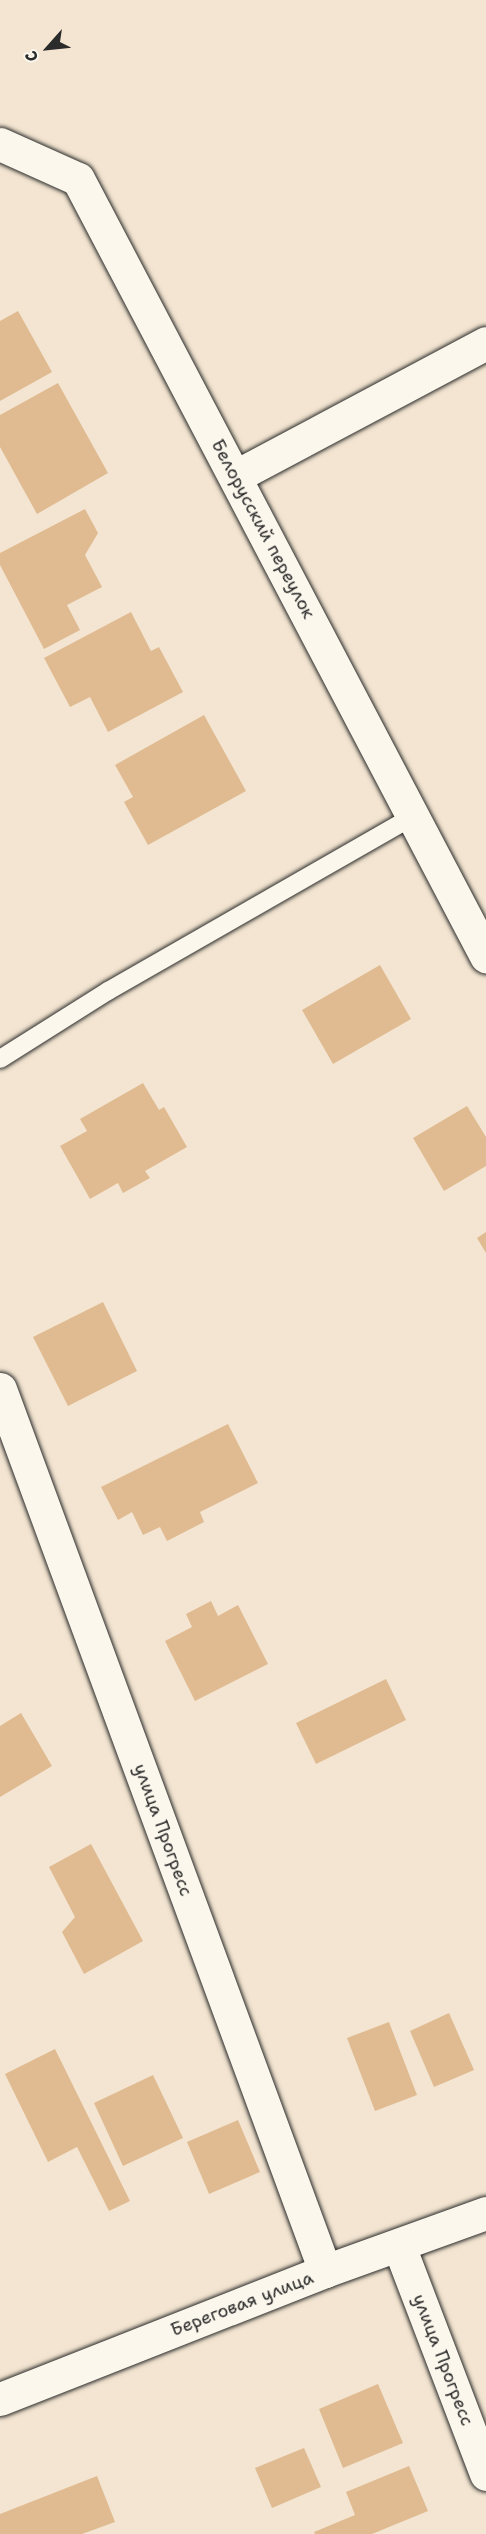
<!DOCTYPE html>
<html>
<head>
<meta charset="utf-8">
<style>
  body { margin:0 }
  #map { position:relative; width:486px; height:2534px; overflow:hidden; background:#f3e5d1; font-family:"Shantell Sans",sans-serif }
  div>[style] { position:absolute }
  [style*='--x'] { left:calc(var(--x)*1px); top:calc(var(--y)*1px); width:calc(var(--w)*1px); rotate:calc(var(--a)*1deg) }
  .building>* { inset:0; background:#e0bb91 }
  .roads { filter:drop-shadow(0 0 2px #2b2b2b) drop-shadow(0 0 2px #2b2b2b) }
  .lane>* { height:18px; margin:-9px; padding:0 9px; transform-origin:9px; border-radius:9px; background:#fbf7ec }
  .street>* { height:33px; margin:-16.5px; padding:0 16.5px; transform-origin:16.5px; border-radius:16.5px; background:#fbf7ec }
  .secondary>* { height:33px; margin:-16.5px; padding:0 16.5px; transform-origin:16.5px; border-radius:16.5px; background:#fbf7ec }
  span { translate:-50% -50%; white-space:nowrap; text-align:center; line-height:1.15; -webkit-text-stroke:4.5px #fbf7ec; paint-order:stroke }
  .street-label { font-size:18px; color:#2b2b2b }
  .north { position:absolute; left:18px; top:18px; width:60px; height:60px; -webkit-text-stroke:4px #fbf7ec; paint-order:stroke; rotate:243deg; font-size:16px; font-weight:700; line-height:24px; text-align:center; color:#2b2b2b }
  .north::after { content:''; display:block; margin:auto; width:21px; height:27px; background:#2b2b2b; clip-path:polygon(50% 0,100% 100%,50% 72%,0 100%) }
</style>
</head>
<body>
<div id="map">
  <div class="building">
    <div style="clip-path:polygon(18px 311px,52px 372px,0 401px,0 321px)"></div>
    <div style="clip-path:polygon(58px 383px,108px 473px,37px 514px,0 447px,0 415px)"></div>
    <div style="clip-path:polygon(85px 509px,98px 533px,85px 555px,102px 587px,67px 605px,80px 630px,44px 649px,0 565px,0 553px)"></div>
    <div style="clip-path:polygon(131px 612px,151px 651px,159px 647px,183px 692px,108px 732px,90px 697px,70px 707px,44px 658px)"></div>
    <div style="clip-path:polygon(204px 715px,246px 791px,148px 845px,124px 802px,133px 797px,115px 765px)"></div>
    <div style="clip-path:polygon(380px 965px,411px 1019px,333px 1064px,302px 1010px)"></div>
    <div style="clip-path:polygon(143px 1083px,159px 1110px,164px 1107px,187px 1147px,145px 1171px,150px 1178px,123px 1193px,118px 1183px,90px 1199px,60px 1146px,87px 1131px,80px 1119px)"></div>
    <div style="clip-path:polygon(467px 1106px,486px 1137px,486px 1166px,444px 1191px,413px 1138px)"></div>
    <div style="clip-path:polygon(486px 1232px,486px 1253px,477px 1238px)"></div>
    <div style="clip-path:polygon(103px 1302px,137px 1371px,68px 1406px,33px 1337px)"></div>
    <div style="clip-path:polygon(228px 1424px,258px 1483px,200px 1512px,204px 1522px,167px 1541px,160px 1527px,143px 1535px,132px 1512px,118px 1520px,101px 1487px)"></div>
    <div style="clip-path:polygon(211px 1601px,218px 1616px,238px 1605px,268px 1664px,195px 1701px,165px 1641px,192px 1627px,186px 1614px)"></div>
    <div style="clip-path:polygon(386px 1679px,406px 1720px,316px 1764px,296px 1723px)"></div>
    <div style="clip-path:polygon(21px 1713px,52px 1766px,0 1797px,0 1726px)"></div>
    <div style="clip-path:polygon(91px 1844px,143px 1941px,84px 1974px,62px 1932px,75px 1917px,49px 1867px)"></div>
    <div style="clip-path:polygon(449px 2013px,474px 2070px,434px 2087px,410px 2031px)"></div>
    <div style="clip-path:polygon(389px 2022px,417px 2095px,375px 2111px,347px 2038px)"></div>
    <div style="clip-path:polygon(55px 2049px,130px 2201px,109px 2211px,77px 2147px,48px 2162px,5px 2074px)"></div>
    <div style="clip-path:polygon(153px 2075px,183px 2138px,123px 2166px,94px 2103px)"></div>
    <div style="clip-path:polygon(238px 2120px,260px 2172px,209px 2194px,187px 2142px)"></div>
    <div style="clip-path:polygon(378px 2384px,403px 2443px,343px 2468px,319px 2409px)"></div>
    <div style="clip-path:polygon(304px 2448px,321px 2487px,272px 2508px,255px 2468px)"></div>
    <div style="clip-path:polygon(409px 2466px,428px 2511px,372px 2534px,315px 2534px,314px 2532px,355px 2515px,346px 2492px)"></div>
    <div style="clip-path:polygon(97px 2476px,115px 2522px,82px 2534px,0 2534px,0 2514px)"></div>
  </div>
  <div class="roads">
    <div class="lane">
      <div style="--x:0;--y:1059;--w:128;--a:-32.2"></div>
      <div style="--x:108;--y:991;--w:352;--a:-29.8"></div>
    </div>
    <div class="street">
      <div style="--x:0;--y:144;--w:85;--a:24.2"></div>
      <div style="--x:78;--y:179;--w:878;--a:62.3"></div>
      <div style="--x:236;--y:476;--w:283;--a:-28"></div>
      <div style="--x:0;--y:1389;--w:940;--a:69.77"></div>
      <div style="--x:399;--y:2246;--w:244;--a:69.1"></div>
    </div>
    <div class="secondary">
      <div style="--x:0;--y:2399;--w:349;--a:-21.5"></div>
      <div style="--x:325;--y:2271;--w:171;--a:-19.8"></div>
    </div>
  </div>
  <div class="street-label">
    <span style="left:263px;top:529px;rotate:62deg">Белорусский переулок</span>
    <span style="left:163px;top:1830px;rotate:70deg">улица Прогресс</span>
    <span style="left:242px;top:2304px;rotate:-21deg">Береговая улица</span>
    <span style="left:443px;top:2360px;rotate:69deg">улица Прогресс</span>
  </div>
  <div class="north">С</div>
</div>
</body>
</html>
